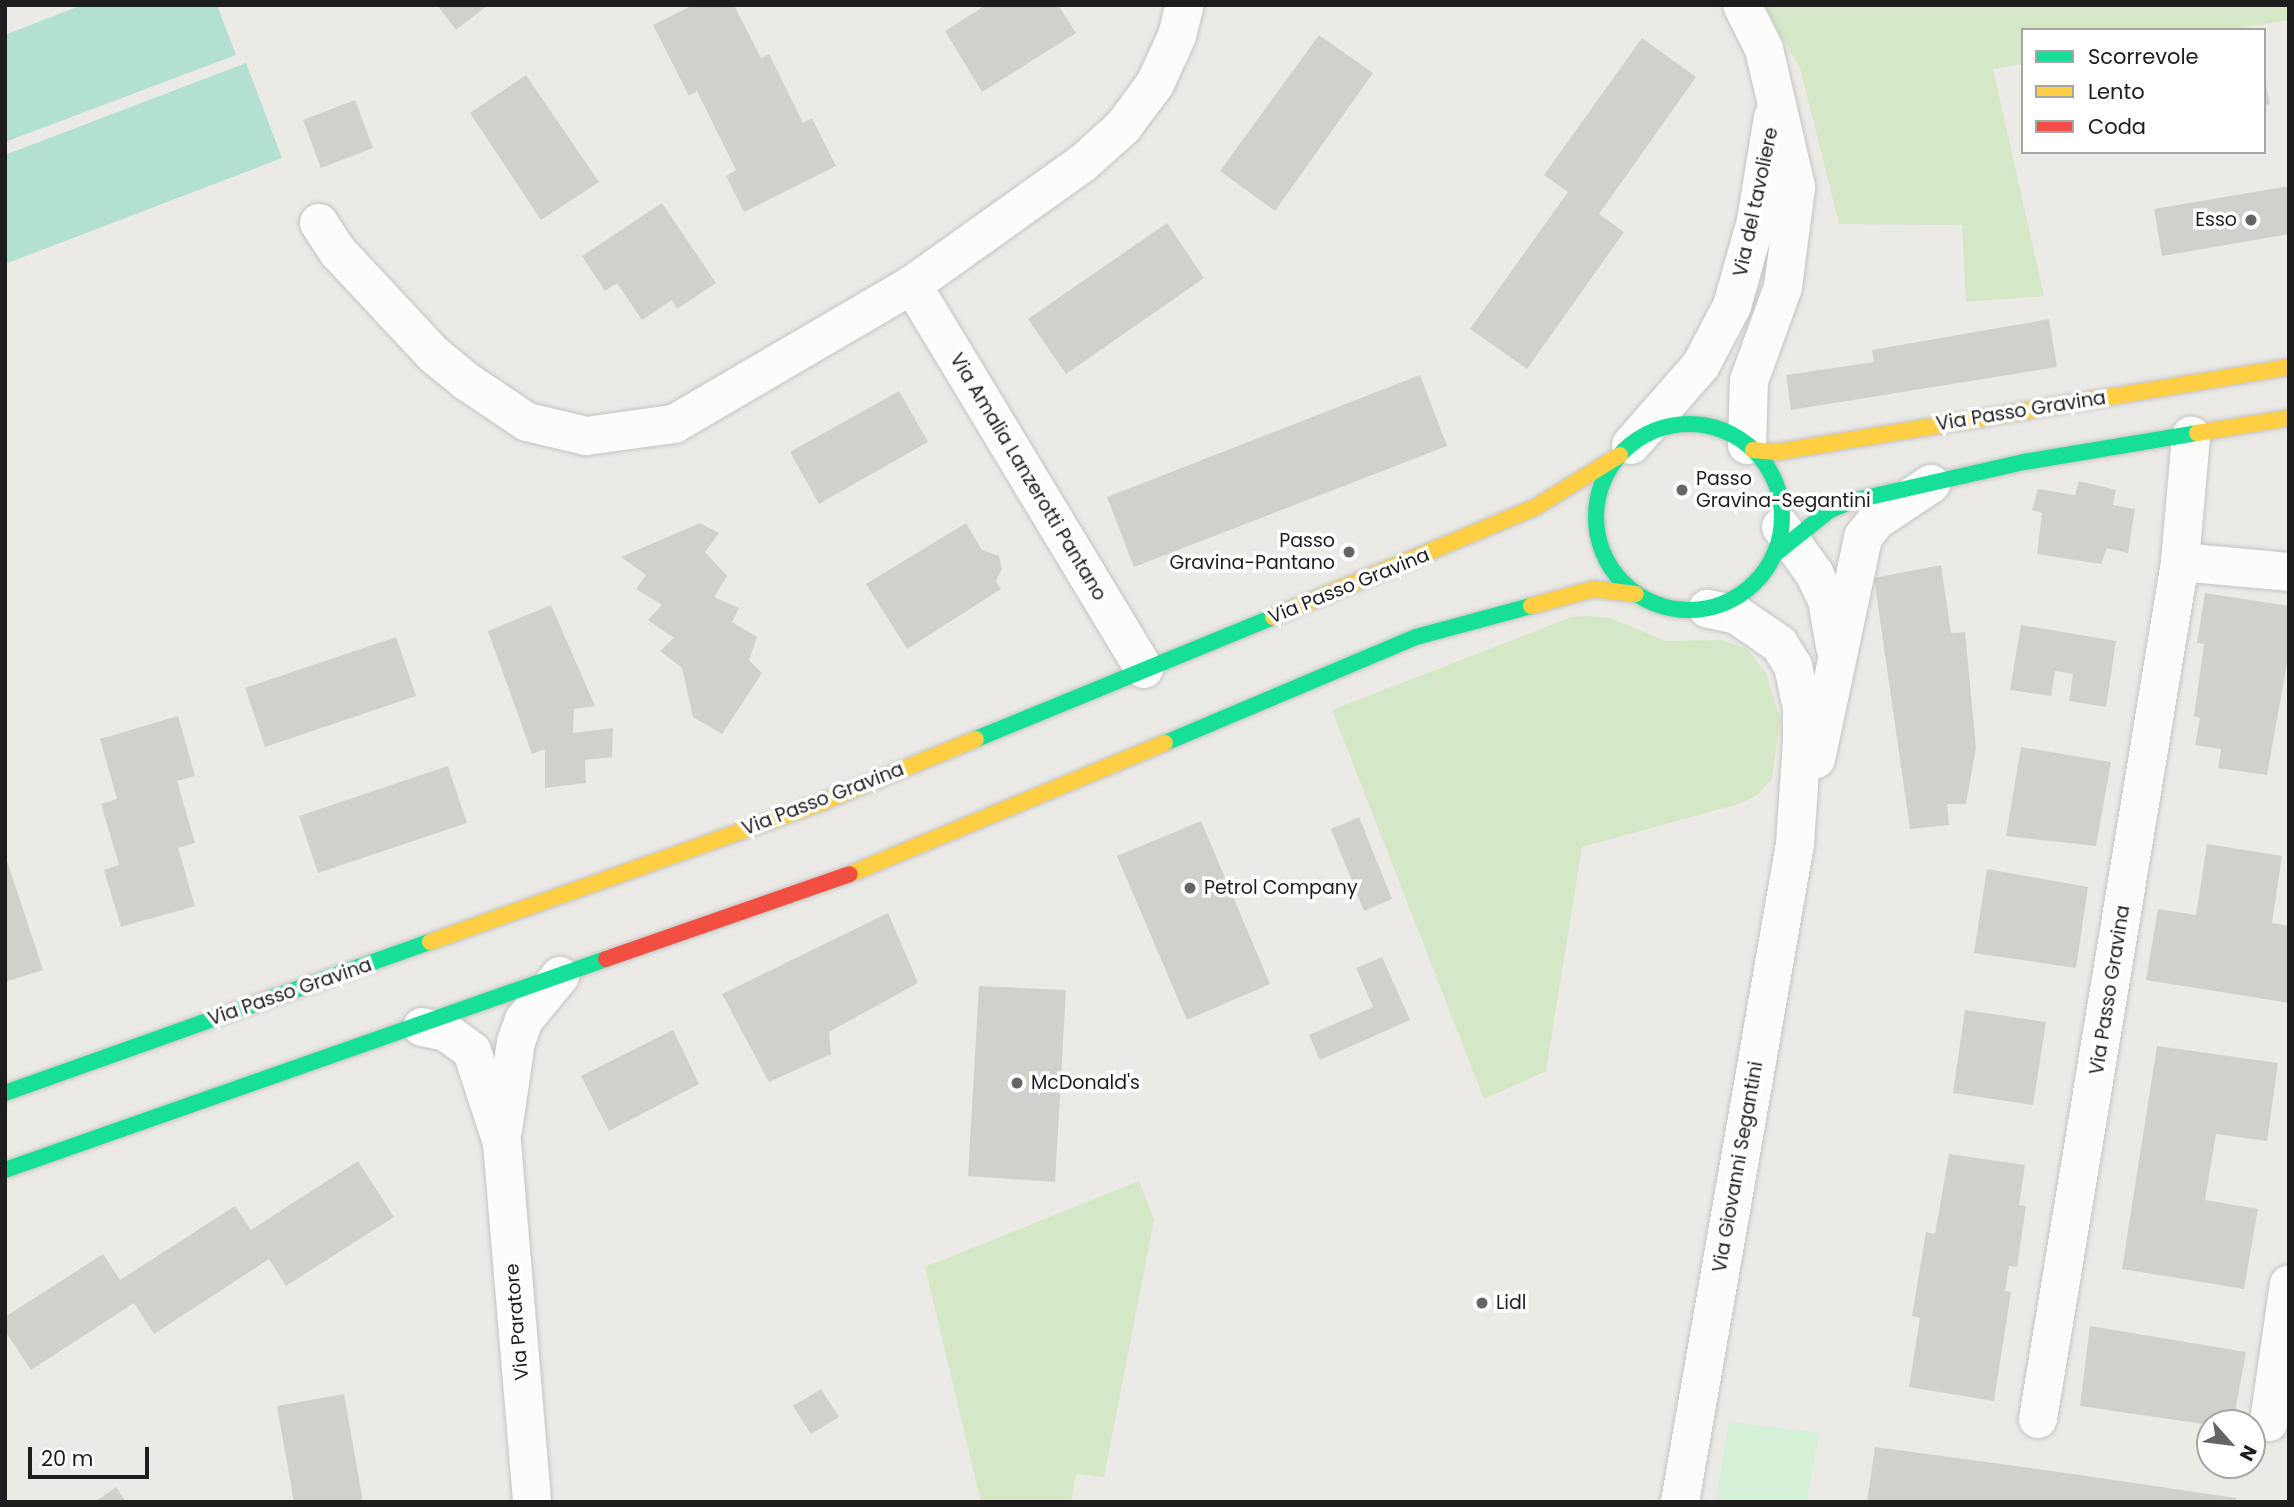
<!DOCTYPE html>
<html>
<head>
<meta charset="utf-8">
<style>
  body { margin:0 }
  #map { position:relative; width:2294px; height:1507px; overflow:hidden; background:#ebeae6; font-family:Poppins,sans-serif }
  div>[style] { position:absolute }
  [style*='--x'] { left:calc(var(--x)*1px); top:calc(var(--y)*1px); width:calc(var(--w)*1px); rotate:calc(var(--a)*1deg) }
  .grass>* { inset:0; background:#d5e8c6 }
  .park>* { inset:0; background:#d4f1d7 }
  .pitch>* { inset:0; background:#b2e1d1 }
  .building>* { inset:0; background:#d2d0cd }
  .roads { filter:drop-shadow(0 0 2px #c4c4c2) drop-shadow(0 0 2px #c4c4c2) }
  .street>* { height:38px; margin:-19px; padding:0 19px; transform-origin:19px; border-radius:19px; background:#fcfcfb }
  .fast>* { height:16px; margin:-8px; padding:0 8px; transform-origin:8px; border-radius:8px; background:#16e098 }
  .fast>.ring { margin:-8px; padding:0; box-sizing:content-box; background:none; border:16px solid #16e098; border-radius:50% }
  .slow>* { height:16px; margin:-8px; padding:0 8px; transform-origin:8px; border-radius:8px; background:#ffcf43 }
  .jam>* { height:16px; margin:-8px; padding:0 8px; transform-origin:8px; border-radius:8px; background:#f24e42 }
  .dots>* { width:19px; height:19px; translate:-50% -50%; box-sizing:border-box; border:4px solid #fff; border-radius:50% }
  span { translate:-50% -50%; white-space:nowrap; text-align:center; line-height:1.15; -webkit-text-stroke:7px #fff; paint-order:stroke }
  .street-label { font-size:19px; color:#1d1d1d }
  .poi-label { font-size:19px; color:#1d1d1d }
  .right { translate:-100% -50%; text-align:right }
  .left { translate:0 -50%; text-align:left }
  .frame { position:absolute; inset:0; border:7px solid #1d1d1d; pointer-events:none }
  .legend { position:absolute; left:2021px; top:28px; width:245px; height:126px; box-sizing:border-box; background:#fff; border:2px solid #a5a5a5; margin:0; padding:9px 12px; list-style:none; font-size:21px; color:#1d1d1d }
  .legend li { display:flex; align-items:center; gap:14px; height:35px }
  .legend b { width:35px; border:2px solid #a5a5a5 }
  .north { position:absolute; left:2196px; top:1409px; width:70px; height:70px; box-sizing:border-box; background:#fff; border:2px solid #a5a5a5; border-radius:50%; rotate:118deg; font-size:19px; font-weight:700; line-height:28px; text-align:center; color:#1d1d1d }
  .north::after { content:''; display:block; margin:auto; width:24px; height:32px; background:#656563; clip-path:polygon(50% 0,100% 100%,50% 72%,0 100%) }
  .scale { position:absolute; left:28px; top:1447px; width:121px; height:32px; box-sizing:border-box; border:4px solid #1d1d1d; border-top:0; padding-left:9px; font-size:21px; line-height:24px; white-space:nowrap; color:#1d1d1d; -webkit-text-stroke:5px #fff; paint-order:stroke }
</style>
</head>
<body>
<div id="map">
  <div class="grass">
    <div style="clip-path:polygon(1763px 5px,2289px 5px,2289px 20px,2229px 30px,2023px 30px,2023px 64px,1993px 69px,2044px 296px,1966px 302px,1962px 225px,1839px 224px,1800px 68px)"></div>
    <div style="clip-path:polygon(1588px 616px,1610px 618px,1666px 641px,1721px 640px,1747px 649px,1766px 673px,1780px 720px,1772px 779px,1757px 795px,1742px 803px,1582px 847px,1546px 1071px,1484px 1099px,1332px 710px,1572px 617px)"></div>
    <div style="clip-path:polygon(1139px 1181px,1154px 1220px,1104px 1477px,1076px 1474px,1071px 1502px,981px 1502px,925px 1267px)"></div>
  </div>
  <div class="park">
    <div style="clip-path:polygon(1729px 1422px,1819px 1433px,1807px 1502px,1715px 1502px)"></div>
  </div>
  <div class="pitch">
    <div style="clip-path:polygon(82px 5px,217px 5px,236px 55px,5px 142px,5px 35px)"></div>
    <div style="clip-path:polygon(246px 63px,282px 158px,5px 264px,5px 155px)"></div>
  </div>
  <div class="building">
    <div style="clip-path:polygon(437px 5px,488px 5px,456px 30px)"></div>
    <div style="clip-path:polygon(693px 5px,734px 5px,761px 58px,769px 54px,803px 123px,812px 118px,836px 166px,744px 212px,726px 176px,736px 170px,697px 91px,689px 96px,653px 25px)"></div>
    <div style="clip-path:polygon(986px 5px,1058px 5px,1076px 33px,982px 92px,945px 31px)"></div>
    <div style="clip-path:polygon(1319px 35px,1373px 73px,1275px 211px,1220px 171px)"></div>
    <div style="clip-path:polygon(1642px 38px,1696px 77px,1599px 214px,1624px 232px,1527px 369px,1470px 329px,1568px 192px,1544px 175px)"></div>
    <div style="clip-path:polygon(526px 75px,599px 182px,541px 220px,470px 113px)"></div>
    <div style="clip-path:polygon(2264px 75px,2270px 104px,2264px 105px)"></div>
    <div style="clip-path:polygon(355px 100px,373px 148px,321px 168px,303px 120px)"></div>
    <div style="clip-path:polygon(2289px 186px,2289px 234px,2162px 256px,2154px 209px)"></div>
    <div style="clip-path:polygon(662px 203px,716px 283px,677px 309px,672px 300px,642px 320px,617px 283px,605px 291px,582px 256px)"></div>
    <div style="clip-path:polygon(1167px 223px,1204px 278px,1066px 374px,1028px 319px)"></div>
    <div style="clip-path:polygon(2049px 319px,2057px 367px,1791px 410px,1786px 375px,1874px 362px,1872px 350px)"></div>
    <div style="clip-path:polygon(1420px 375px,1447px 446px,1134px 567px,1107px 497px)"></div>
    <div style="clip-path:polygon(899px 391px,928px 442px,819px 504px,790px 452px)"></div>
    <div style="clip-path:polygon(2079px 481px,2116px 490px,2113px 505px,2135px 509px,2128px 553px,2107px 548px,2101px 564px,2037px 554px,2042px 513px,2032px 510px,2038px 489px,2075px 495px)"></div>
    <div style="clip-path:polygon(700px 523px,719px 533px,705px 552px,727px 576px,714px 597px,739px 608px,732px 622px,757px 637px,749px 660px,762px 673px,722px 734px,693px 717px,682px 668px,660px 651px,674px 638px,648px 620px,662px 605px,636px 589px,646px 575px,621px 557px)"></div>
    <div style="clip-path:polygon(966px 523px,982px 550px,999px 556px,1002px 569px,996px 581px,1001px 589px,907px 649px,866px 584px)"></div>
    <div style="clip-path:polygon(1941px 565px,1951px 633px,1965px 632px,1976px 748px,1966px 804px,1947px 804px,1949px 825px,1910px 829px,1874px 578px)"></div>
    <div style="clip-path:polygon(2205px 593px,2289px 606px,2289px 652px,2267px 775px,2218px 768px,2221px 749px,2195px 745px,2200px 718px,2194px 716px,2204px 644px,2197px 643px)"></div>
    <div style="clip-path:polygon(551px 605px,595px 706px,574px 709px,573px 733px,613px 728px,612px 757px,585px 760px,586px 783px,545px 788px,545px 749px,532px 754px,488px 631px)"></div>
    <div style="clip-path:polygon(2021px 625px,2116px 641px,2106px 707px,2069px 701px,2073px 674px,2055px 671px,2051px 696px,2010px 690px)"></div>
    <div style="clip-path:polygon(396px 637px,416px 696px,265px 747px,245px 688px)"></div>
    <div style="clip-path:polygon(178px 716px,195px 776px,177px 781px,195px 843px,178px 848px,195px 906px,121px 927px,104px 870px,119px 865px,101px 804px,117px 799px,100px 739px)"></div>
    <div style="clip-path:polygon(2021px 747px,2111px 762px,2096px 846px,2006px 836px)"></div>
    <div style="clip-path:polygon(448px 766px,467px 823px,318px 873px,299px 816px)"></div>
    <div style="clip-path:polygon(1359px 817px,1392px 899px,1364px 911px,1331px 829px)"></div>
    <div style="clip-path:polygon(1201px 821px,1270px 984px,1187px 1020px,1117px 856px)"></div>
    <div style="clip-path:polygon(2207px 844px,2282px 856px,2272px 923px,2289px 926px,2289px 1003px,2146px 980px,2158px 909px,2196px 915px)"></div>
    <div style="clip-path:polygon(5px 855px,43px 970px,5px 982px)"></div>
    <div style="clip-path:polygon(1987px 869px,2088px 887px,2076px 968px,1974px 953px)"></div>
    <div style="clip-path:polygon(888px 913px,918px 983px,829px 1032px,831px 1054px,769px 1082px,722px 994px)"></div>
    <div style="clip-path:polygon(1382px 957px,1410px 1020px,1320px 1060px,1309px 1035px,1373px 1007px,1356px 968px)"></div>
    <div style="clip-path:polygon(979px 986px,1066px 990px,1055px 1182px,968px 1176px)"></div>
    <div style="clip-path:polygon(1965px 1010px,2046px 1022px,2033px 1105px,1953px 1093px)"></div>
    <div style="clip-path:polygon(673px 1030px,699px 1084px,609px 1131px,581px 1076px)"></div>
    <div style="clip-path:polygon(2157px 1046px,2278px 1063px,2267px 1141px,2216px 1134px,2205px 1200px,2258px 1209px,2244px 1289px,2122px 1269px)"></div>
    <div style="clip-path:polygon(1949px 1154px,2025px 1165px,2019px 1205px,2026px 1206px,2017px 1267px,2009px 1266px,2005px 1291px,2011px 1292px,1994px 1401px,1909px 1387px,1920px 1318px,1912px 1316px,1926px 1232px,1935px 1234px)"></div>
    <div style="clip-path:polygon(358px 1161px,394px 1217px,286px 1286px,269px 1259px,154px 1334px,134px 1303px,31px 1370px,5px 1331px,5px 1317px,103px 1254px,120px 1280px,235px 1206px,251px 1230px)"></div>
    <div style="clip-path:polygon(2090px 1326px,2246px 1352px,2233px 1423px,2210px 1425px,2080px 1406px)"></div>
    <div style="clip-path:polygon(821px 1389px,839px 1417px,811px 1434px,793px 1406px)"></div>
    <div style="clip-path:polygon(344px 1394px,363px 1502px,294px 1502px,277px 1406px)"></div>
    <div style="clip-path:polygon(1875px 1447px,2059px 1472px,2236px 1498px,2235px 1502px,1867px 1502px)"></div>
    <div style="clip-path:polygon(116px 1487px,126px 1502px,95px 1502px)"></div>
  </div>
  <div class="roads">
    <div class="street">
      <div style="--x:1742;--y:5;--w:49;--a:63.4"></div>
      <div style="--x:1764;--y:49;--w:142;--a:76.9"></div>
      <div style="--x:1796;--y:187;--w:101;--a:97.4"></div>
      <div style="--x:1783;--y:287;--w:100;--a:109.9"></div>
      <div style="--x:1749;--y:381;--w:64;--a:91.8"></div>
      <div style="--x:319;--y:223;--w:35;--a:57"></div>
      <div style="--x:338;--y:252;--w:139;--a:47"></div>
      <div style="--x:433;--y:354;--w:43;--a:39.3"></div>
      <div style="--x:466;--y:381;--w:73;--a:33.9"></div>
      <div style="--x:527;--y:422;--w:61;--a:13.3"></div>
      <div style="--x:586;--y:436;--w:89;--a:-7.8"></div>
      <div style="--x:674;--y:424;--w:276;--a:-30.3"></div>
      <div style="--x:1631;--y:445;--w:106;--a:-48.8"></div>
      <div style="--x:1701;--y:365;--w:67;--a:-62.3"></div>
      <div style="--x:1732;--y:306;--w:88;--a:-74.2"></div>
      <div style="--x:1756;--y:221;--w:105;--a:-80.7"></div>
      <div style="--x:1781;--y:527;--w:57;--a:54.3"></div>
      <div style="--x:1814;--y:573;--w:30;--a:64"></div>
      <div style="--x:1827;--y:600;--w:48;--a:80.3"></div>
      <div style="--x:2180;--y:562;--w:109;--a:5.2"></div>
      <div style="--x:1144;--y:669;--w:449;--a:-121.1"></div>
      <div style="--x:912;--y:285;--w:210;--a:-35.5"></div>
      <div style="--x:1083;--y:163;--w:54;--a:-42"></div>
      <div style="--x:1123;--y:127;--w:54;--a:-53.3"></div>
      <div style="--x:1155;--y:84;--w:53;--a:-65.4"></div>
      <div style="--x:1177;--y:36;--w:32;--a:-76"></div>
      <div style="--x:1816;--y:759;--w:227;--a:-78"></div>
      <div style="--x:1863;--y:537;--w:22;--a:-51"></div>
      <div style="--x:1877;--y:520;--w:65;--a:-33.7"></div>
      <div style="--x:422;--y:1027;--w:25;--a:12"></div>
      <div style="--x:446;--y:1032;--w:32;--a:36"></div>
      <div style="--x:472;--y:1051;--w:97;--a:71.9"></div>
      <div style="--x:502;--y:1143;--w:360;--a:85.2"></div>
      <div style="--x:503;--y:1130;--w:89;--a:-81.6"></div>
      <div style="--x:516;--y:1042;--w:23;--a:-70"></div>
      <div style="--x:524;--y:1020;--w:57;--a:-50.7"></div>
      <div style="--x:2038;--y:1419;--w:869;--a:-80.59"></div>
      <div style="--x:2180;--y:562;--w:127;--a:-85"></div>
      <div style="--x:2269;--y:1422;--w:139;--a:-81.8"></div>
      <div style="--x:1680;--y:1502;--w:668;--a:-80.09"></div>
      <div style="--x:1795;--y:844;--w:104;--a:-86.1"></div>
      <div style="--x:1802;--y:740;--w:32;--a:-90"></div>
      <div style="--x:1802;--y:708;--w:43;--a:-102.1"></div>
      <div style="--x:1793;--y:666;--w:26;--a:-122"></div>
      <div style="--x:1779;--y:644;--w:51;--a:-145.4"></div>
      <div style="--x:1737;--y:615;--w:30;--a:-168"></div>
    </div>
    <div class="fast">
      <div class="ring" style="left:1596px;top:424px;width:170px;height:170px"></div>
      <div style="--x:1774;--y:555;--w:72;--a:-38.8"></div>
      <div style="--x:1830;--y:510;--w:24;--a:-22"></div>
      <div style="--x:1852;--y:501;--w:176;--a:-12.8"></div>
      <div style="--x:2024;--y:462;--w:175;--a:-9.5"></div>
      <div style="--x:976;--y:739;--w:321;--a:-22.3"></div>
      <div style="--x:1165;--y:743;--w:272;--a:-22.9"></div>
      <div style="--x:1416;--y:637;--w:119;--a:-15.1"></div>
      <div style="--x:5;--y:1093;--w:451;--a:-19.6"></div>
      <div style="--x:5;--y:1170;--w:637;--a:-19.35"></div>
    </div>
    <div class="slow">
      <div style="--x:2197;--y:433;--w:93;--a:-9.3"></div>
      <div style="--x:1753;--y:450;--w:25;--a:5"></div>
      <div style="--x:1778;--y:452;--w:518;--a:-9.44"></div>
      <div style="--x:1531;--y:606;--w:65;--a:-15.1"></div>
      <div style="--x:1594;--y:589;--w:42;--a:6.8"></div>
      <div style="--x:1273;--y:617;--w:283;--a:-22.7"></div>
      <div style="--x:1534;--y:508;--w:101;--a:-31.6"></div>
      <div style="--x:850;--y:874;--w:341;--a:-22.6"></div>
      <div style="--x:430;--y:942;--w:419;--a:-19.6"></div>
      <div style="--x:825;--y:801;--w:163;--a:-22.3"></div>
    </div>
    <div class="jam">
      <div style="--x:606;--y:959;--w:258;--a:-19.2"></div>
    </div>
  </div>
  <div class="dots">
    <div style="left:2251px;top:220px;background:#656563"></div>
    <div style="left:1682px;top:490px;background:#656563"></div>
    <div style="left:1349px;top:552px;background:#656563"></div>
    <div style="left:1190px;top:888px;background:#656563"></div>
    <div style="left:1017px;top:1083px;background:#656563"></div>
    <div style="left:1482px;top:1303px;background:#656563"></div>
  </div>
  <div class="street-label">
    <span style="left:1756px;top:202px;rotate:-78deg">Via del tavoliere</span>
    <span style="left:2021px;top:411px;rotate:-9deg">Via Passo Gravina</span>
    <span style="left:1028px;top:477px;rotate:59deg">Via Amalia Lanzerotti Pantano</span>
    <span style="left:1349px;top:586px;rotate:-22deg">Via Passo Gravina</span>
    <span style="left:823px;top:799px;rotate:-21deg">Via Passo Gravina</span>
    <span style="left:2110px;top:990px;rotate:-81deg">Via Passo Gravina</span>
    <span style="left:290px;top:992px;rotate:-19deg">Via Passo Gravina</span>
    <span style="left:1738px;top:1167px;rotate:-80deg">Via Giovanni Segantini</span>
    <span style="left:517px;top:1322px;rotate:-95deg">Via Paratore</span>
  </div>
  <div class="poi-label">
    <span class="right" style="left:2237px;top:220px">Esso</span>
    <span class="left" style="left:1696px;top:490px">Passo<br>Gravina-Segantini</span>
    <span class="right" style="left:1335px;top:552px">Passo<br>Gravina-Pantano</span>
    <span class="left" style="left:1204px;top:888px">Petrol Company</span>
    <span class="left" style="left:1031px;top:1083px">McDonald's</span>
    <span class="left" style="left:1496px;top:1303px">Lidl</span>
  </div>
  <div class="frame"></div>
  <ul class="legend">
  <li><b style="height:9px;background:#16e098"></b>Scorrevole</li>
  <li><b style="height:9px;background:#ffcf43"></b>Lento</li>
  <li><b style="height:9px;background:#f24e42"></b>Coda</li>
  </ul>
  <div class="north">N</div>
  <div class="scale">20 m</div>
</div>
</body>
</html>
